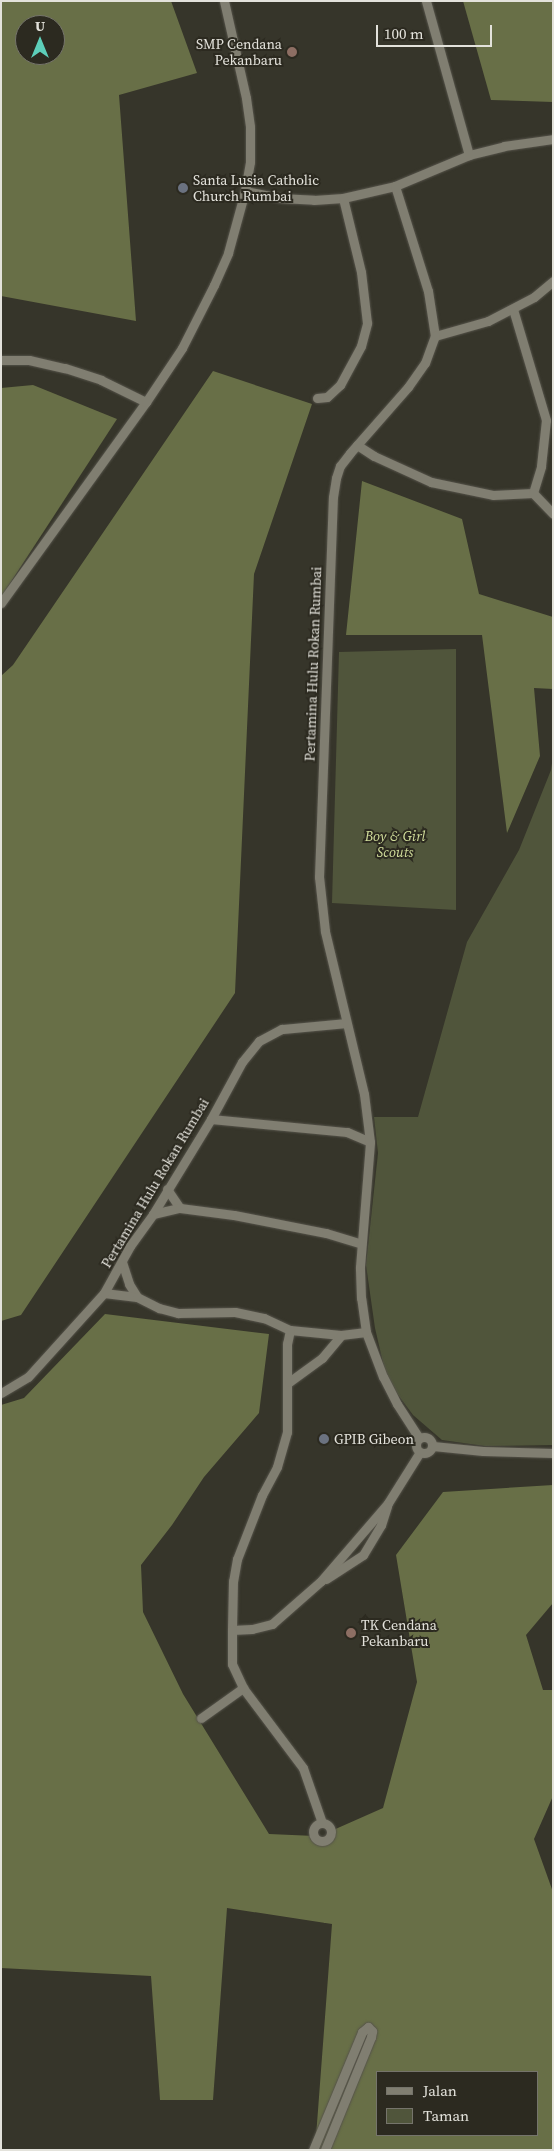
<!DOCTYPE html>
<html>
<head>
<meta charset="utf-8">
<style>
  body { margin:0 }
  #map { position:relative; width:554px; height:2151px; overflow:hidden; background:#36352a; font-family:"Source Serif 4",serif }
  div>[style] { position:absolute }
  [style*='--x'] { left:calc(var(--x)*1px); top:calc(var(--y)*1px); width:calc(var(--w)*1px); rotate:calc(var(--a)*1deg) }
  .green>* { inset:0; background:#50553b }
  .forest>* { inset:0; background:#686f47 }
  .roads { filter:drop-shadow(0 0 1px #55534a) drop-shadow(0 0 1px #55534a) }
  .minor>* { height:9px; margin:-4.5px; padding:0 4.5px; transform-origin:4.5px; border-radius:4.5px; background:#807e71 }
  .minor>.ring { margin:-4.5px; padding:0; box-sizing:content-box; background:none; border:9px solid #807e71; border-radius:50% }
  .dots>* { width:14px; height:14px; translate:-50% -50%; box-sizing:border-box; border:2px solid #2c2a20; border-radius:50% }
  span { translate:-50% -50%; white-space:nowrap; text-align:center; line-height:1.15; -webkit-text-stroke:4px #2c2a20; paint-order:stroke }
  .poi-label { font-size:14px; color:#e3e2db }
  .right { translate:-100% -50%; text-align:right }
  .left { translate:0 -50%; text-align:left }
  .street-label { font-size:14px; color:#e3e2db }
  .park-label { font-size:14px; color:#d3df9c; font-style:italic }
  .frame { position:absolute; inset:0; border:2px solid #e3e2db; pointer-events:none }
  .legend { position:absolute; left:376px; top:2071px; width:162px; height:65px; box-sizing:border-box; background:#2c2a20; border:1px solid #75746b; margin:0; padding:6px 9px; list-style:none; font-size:15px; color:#e3e2db }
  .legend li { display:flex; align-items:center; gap:10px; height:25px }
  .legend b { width:25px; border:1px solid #75746b }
  .north { position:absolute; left:15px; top:15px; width:50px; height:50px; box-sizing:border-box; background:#2c2a20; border:1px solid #75746b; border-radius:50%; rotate:0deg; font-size:14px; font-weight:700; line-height:20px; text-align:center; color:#e3e2db }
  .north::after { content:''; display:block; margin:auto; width:18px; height:22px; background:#5dceb9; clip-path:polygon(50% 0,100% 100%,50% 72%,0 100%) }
  .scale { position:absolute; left:376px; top:25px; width:116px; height:22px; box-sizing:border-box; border:2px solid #e3e2db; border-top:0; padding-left:6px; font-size:15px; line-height:18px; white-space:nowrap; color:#e3e2db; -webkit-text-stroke:4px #2c2a20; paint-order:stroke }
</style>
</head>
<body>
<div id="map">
  <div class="green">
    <div style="clip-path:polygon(456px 649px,456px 910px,332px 903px,339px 652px)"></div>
    <div style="clip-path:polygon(553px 756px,553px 1445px,485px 1446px,442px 1440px,413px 1415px,387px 1380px,375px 1328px,366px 1265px,378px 1153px,374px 1117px,418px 1117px,467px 942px,519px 850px,551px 770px)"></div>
  </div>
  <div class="forest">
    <div style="clip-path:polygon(evenodd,1px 1px,171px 1px,197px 73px,119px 95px,136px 321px,1px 296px,1px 1px,25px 25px,55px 25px,55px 55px,25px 55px,25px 25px)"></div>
    <div style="clip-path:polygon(463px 1px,553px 1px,553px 102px,491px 100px)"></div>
    <div style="clip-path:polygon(213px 371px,312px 404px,254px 574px,235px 993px,21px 1315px,1px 1321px,1px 676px,13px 665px)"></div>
    <div style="clip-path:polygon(33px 385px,117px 419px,1px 597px,1px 388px)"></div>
    <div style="clip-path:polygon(362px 481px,462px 519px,479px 594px,553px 617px,553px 689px,534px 688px,540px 756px,507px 833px,482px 635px,346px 635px)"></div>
    <div style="clip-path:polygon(evenodd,105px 1314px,269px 1334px,259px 1413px,204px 1477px,172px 1525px,141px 1565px,143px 1612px,183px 1694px,269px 1834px,315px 1836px,325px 1840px,331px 1831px,383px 1808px,417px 1682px,396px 1555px,443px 1492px,553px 1485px,553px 1603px,526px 1635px,543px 1690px,553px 1690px,553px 1796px,534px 1839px,553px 1892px,553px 2150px,315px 2150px,332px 1924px,227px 1908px,213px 2100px,160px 2100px,151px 1976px,1px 1968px,1px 1405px,24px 1398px,105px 1314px,378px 2072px,538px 2072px,538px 2135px,378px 2135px,378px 2072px)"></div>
  </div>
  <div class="roads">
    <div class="minor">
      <div style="--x:224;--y:1;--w:99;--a:77.2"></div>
      <div style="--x:246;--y:98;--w:29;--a:82"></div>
      <div style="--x:250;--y:127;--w:35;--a:90"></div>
      <div style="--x:250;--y:162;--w:29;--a:100"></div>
      <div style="--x:245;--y:191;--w:36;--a:11"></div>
      <div style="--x:280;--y:198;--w:34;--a:3"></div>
      <div style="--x:314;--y:200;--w:29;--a:-4"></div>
      <div style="--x:343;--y:198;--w:53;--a:-13"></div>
      <div style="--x:395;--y:186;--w:80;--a:-22.7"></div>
      <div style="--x:469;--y:155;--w:36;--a:-14"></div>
      <div style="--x:504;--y:146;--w:49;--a:-8.1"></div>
      <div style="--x:426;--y:1;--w:160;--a:74.4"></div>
      <div style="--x:395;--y:186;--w:110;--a:72.6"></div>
      <div style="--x:428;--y:291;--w:46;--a:81.2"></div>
      <div style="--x:435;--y:336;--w:55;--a:-15.8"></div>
      <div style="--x:488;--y:321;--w:52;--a:-27.6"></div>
      <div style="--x:534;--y:297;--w:25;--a:-40"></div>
      <div style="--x:1;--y:360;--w:28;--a:0"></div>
      <div style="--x:29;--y:360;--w:37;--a:13"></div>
      <div style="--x:65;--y:368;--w:38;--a:18"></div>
      <div style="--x:101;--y:380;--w:50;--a:26.1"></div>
      <div style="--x:317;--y:398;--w:10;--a:-6"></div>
      <div style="--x:327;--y:397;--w:18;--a:-43"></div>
      <div style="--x:340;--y:385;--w:44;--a:-61.7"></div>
      <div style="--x:361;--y:346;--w:24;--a:-75"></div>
      <div style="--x:367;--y:323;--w:51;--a:-96.7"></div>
      <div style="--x:361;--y:272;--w:76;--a:-103.7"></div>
      <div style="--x:357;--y:445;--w:20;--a:33"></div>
      <div style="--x:374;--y:456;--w:63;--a:24.5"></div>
      <div style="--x:431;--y:482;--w:63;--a:11.8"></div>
      <div style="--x:493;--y:495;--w:40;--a:-2.9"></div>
      <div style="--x:533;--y:493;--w:28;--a:-73"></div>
      <div style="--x:541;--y:466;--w:46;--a:-83.8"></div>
      <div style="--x:546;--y:420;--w:116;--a:-106.6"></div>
      <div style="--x:533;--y:493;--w:29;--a:46"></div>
      <div style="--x:1;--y:603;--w:248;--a:-54.2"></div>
      <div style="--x:146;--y:402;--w:65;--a:-56.3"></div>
      <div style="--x:182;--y:348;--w:71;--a:-63.1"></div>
      <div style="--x:214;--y:285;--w:35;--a:-66"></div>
      <div style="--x:228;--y:253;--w:64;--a:-74.7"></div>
      <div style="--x:211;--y:1119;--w:137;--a:5.5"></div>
      <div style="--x:347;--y:1132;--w:25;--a:23"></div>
      <div style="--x:167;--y:1189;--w:23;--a:56"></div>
      <div style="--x:153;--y:1214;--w:28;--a:-13"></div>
      <div style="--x:180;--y:1208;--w:54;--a:7.4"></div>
      <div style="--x:234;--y:1215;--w:94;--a:11.1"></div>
      <div style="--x:326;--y:1233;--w:37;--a:17"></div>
      <div style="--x:122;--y:1262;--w:23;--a:72"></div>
      <div style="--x:129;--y:1284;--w:15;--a:58"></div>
      <div style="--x:104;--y:1293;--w:33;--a:7"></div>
      <div style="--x:137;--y:1297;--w:25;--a:27"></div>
      <div style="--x:159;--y:1308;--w:20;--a:15"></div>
      <div style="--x:178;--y:1313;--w:57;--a:-1"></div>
      <div style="--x:235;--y:1312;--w:30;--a:12"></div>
      <div style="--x:264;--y:1318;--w:29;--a:25"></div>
      <div style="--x:290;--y:1330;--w:51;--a:5.6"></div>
      <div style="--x:341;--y:1335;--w:25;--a:-7"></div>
      <div style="--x:290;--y:1330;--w:14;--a:102"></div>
      <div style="--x:287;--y:1344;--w:88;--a:90"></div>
      <div style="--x:287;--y:1432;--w:36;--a:106"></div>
      <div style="--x:277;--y:1467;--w:32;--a:118"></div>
      <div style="--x:262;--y:1495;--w:69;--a:111.3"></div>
      <div style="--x:237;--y:1559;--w:22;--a:100"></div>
      <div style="--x:233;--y:1581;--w:49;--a:91.2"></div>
      <div style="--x:232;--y:1630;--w:20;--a:-3"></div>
      <div style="--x:252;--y:1629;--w:21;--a:-14"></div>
      <div style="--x:272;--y:1624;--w:65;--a:-41.3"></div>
      <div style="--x:321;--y:1581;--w:103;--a:-49.3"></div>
      <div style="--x:388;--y:1503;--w:60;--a:-57.9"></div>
      <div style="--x:289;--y:1382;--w:41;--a:-36"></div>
      <div style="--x:322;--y:1358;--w:30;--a:-50"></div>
      <div style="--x:1;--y:1393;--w:31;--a:-31"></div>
      <div style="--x:28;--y:1377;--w:113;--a:-47.9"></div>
      <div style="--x:104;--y:1293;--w:54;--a:-61"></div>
      <div style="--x:130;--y:1246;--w:39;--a:-54"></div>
      <div style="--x:153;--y:1214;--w:111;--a:-58.6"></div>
      <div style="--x:211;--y:1119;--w:65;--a:-61.5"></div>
      <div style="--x:242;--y:1062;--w:27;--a:-51"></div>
      <div style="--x:259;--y:1041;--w:26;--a:-28"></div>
      <div style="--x:282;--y:1029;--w:63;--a:-5.4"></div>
      <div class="ring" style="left:416px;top:1437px;width:7px;height:7px"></div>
      <div style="--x:419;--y:1438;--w:40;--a:-122.9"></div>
      <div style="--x:397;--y:1404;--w:30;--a:-117"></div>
      <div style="--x:383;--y:1377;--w:48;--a:-110.7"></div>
      <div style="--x:366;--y:1332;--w:34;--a:-98"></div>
      <div style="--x:361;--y:1298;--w:31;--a:-92"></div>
      <div style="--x:360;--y:1267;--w:125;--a:-85.4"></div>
      <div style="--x:370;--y:1142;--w:48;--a:-97.1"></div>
      <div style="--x:364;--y:1094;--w:168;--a:-103.5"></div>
      <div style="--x:325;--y:931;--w:54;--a:-96.3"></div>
      <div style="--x:319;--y:877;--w:380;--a:-87.9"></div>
      <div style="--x:333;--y:497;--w:19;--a:-81"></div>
      <div style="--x:336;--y:478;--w:13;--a:-72"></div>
      <div style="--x:340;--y:466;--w:16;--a:-52"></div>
      <div style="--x:350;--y:453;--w:88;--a:-48.7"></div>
      <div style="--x:408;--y:387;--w:29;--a:-55"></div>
      <div style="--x:425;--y:363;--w:29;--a:-70"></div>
      <div style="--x:433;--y:1446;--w:50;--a:5.7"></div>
      <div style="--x:483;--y:1451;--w:70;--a:1.6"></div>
      <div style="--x:326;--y:1579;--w:44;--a:-33"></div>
      <div style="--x:363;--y:1555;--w:35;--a:-59"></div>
      <div style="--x:381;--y:1525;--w:20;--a:-72"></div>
      <div style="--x:232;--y:1630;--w:34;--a:90"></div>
      <div style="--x:232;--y:1664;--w:26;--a:65"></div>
      <div style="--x:243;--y:1688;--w:100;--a:53.1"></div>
      <div style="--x:303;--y:1768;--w:58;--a:70.9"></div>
      <div style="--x:201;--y:1718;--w:52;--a:-35.5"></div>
      <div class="ring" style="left:313px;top:1823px;width:9px;height:9px"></div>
      <div style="--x:313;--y:2150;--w:128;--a:-67.4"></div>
      <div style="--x:362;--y:2032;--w:8;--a:-40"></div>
      <div style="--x:368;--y:2027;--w:6;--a:45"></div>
      <div style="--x:372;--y:2031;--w:6;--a:99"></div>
      <div style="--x:371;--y:2037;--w:122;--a:112.2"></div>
    </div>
  </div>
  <div class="dots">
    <div style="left:292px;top:52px;background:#8d6e63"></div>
    <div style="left:183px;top:188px;background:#6b7280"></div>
    <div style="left:324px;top:1439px;background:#6b7280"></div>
    <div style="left:351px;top:1633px;background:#8d6e63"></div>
  </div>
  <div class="poi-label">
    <span class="right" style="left:282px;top:52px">SMP Cendana<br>Pekanbaru</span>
    <span class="left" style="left:193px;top:188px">Santa Lusia Catholic<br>Church Rumbai</span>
    <span class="left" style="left:334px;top:1439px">GPIB Gibeon</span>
    <span class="left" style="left:361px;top:1633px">TK Cendana<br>Pekanbaru</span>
  </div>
  <div class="street-label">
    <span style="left:313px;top:664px;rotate:-88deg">Pertamina Hulu Rokan Rumbai</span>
    <span style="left:155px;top:1183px;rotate:-59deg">Pertamina Hulu Rokan Rumbai</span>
  </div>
  <div class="park-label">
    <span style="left:395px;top:844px">Boy &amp; Girl<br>Scouts</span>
  </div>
  <div class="frame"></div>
  <ul class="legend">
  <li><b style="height:6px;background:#807e71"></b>Jalan</li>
  <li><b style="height:14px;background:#50553b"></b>Taman</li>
  </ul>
  <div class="north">U</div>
  <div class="scale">100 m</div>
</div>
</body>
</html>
